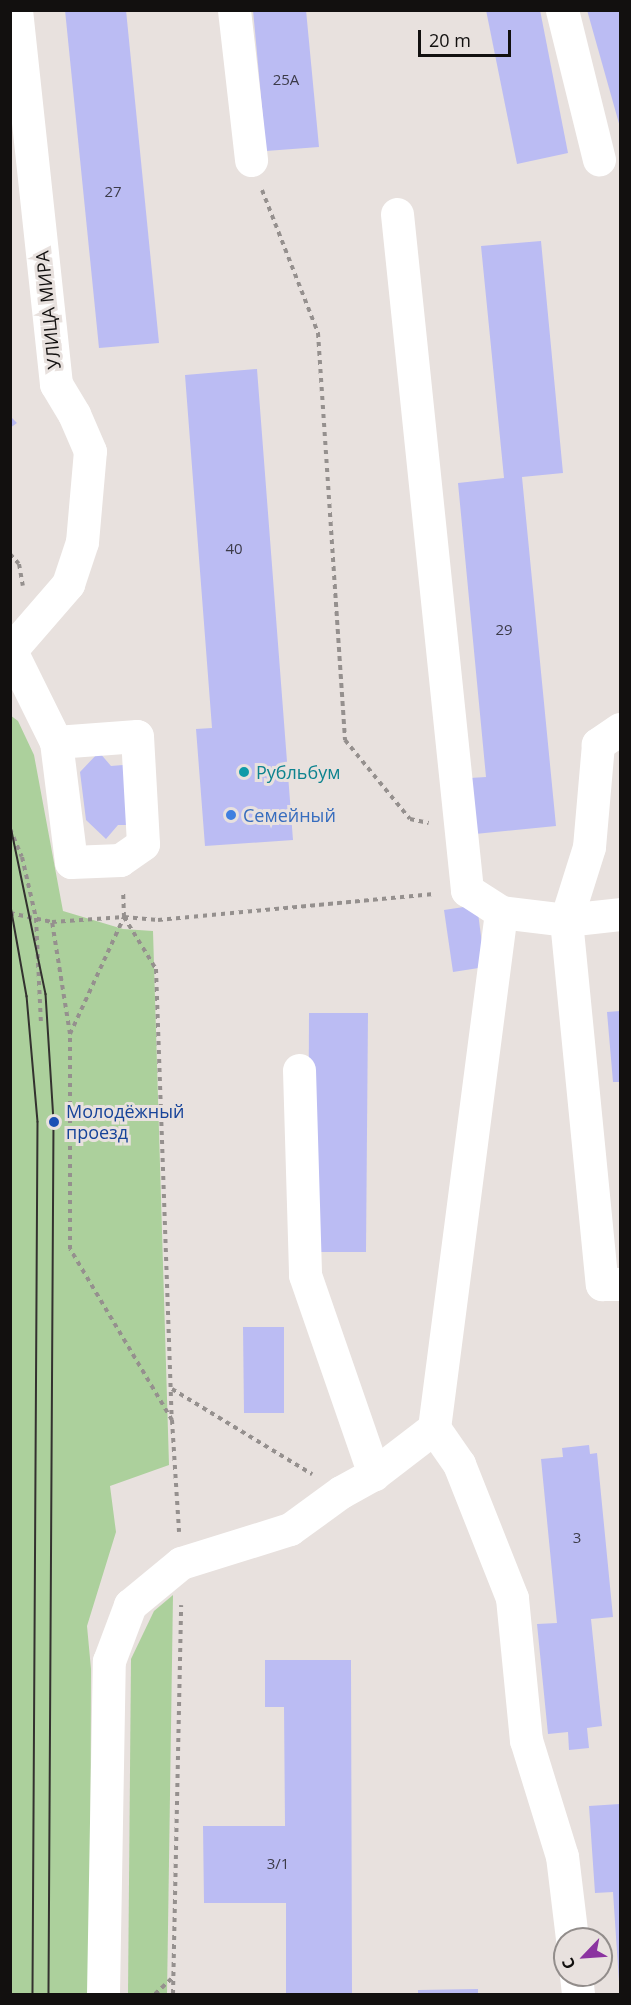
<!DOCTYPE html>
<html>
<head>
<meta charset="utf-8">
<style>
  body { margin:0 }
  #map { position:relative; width:631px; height:2005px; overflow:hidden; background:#e8e1de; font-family:"Open Sans",sans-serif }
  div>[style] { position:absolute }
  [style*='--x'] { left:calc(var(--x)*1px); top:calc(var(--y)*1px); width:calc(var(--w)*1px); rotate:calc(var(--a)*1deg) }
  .green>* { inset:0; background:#acd09c }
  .building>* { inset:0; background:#bbbcf3 }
  .path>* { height:4px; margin-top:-2px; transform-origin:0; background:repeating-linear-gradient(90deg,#95908e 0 4.5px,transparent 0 9px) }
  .minor>* { height:33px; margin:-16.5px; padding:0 16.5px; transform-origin:16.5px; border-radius:16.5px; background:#fff }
  .tram>* { height:1.5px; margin:-0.75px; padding:0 0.75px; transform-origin:0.75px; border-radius:0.75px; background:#33312f }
  .dots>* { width:16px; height:16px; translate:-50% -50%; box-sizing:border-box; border:3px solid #e8e1de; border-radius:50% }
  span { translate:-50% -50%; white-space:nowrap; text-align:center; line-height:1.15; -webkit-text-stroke:6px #e8e1de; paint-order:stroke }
  .number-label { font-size:15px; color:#3c3b48 }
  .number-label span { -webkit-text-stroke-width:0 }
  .street-label { font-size:18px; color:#12100f }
  .culture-label { font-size:18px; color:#0d838f }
  .left { translate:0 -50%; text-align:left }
  .shop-label { font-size:18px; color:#366cbe }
  .transit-label { font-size:18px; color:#164399 }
  .frame { position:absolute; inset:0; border:12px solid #12100f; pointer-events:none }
  .north { position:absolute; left:553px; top:1927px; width:60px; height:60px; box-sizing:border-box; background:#e8e1de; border:2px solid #928d8b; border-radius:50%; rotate:245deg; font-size:16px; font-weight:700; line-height:24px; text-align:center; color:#12100f }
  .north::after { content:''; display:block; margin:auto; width:21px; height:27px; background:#8b33a0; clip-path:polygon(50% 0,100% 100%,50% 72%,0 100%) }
  .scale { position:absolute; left:418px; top:30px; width:93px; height:27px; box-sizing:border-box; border:3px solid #12100f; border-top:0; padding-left:8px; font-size:18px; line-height:21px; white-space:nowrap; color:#12100f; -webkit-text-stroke:4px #e8e1de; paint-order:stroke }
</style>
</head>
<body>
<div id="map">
  <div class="green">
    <div style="clip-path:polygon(10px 715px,18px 721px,34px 755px,63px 911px,123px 929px,153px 931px,169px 1465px,110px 1486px,116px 1532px,87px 1626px,91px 1669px,90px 1994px,11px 1994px)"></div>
    <div style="clip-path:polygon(173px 1595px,167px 1994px,128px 1994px,131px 1659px,154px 1611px)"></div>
  </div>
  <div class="building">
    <div style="clip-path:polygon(65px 10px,126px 10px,159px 343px,99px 348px)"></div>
    <div style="clip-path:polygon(253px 10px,306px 10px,319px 147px,266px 151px)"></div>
    <div style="clip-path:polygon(486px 10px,540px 10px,568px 153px,517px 164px)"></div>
    <div style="clip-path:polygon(587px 10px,620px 10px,620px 127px)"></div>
    <div style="clip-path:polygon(541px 241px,563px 473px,522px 477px,556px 826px,475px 834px,470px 778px,486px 777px,458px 483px,504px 478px,481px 246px)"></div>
    <div style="clip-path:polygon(257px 369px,293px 840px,205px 846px,196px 729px,212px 728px,185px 375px)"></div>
    <div style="clip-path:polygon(10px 416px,17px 423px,10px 428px)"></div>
    <div style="clip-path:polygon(99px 752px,111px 766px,123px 765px,129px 825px,118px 825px,106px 839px,86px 820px,80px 772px)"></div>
    <div style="clip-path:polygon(477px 905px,485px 967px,453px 972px,444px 910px)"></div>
    <div style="clip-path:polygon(620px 1011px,620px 1082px,613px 1082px,607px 1012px)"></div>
    <div style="clip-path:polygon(309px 1013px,368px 1013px,366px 1252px,308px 1252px)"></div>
    <div style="clip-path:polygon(243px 1327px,284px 1327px,284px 1413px,244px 1413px)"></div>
    <div style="clip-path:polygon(589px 1445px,590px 1454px,597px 1453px,613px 1617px,591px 1619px,602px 1726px,587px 1728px,589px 1748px,569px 1750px,568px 1732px,548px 1734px,537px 1624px,557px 1623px,541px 1459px,563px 1457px,562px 1448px)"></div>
    <div style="clip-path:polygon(265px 1660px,351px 1660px,352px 1994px,286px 1994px,286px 1903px,204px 1903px,203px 1826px,285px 1826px,284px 1707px,265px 1707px)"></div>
    <div style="clip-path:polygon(620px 1804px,620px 1982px,619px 1982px,613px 1892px,595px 1893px,589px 1806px)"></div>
    <div style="clip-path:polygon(478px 1989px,478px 1994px,418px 1994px,418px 1990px)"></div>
  </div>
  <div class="path">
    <div style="--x:262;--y:190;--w:154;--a:68.6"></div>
    <div style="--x:318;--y:333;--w:408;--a:86.2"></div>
    <div style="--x:345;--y:740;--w:102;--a:50.6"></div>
    <div style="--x:410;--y:819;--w:19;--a:12"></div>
    <div style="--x:10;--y:554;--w:13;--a:48"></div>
    <div style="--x:19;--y:564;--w:22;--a:80"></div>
    <div style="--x:10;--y:829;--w:30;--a:67"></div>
    <div style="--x:22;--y:857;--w:63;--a:77.1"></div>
    <div style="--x:36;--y:918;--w:106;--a:87.3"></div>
    <div style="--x:10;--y:913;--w:43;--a:12.1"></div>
    <div style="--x:124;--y:917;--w:61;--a:58.4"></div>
    <div style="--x:156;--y:969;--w:451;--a:88"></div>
    <div style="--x:172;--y:1420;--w:112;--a:86.4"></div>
    <div style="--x:70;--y:1034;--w:129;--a:-65.2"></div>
    <div style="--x:124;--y:917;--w:26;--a:-92"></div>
    <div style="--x:172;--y:1389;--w:164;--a:31.3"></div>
    <div style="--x:172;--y:1420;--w:199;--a:-120.8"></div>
    <div style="--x:70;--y:1249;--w:215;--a:-90"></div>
    <div style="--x:70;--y:1034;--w:113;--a:-99.1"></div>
    <div style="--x:52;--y:922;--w:72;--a:-4"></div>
    <div style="--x:124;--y:917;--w:34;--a:5"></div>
    <div style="--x:158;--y:920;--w:277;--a:-5.4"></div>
    <div style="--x:155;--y:1994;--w:25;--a:-43"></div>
    <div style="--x:173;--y:1994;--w:389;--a:-88.8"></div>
  </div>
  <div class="minor">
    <div style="--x:234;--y:10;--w:151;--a:83.5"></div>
    <div style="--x:562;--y:10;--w:154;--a:76.1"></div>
    <div style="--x:397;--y:214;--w:680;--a:84.09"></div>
    <div style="--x:467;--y:890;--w:40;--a:32.9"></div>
    <div style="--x:501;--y:912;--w:65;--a:7"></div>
    <div style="--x:566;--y:920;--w:54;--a:-6.3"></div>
    <div style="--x:10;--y:649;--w:104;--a:63.7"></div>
    <div style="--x:56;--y:742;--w:81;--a:-4.2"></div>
    <div style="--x:137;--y:736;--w:108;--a:86.8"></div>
    <div style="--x:143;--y:844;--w:28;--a:145"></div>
    <div style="--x:120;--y:860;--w:49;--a:177.7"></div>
    <div style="--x:71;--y:862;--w:121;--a:-97.1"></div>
    <div style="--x:10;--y:651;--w:89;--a:-49.1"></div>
    <div style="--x:68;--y:584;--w:44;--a:-71.6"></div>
    <div style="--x:82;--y:542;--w:91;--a:-85"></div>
    <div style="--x:90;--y:451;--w:40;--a:-113.4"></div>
    <div style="--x:74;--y:414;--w:35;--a:-121"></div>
    <div style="--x:56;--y:384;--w:376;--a:-96.1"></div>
    <div style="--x:620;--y:729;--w:27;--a:146"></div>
    <div style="--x:598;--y:744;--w:103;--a:95"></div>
    <div style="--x:589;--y:847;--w:77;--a:107.5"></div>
    <div style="--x:566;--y:920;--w:366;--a:84.4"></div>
    <div style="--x:602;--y:1284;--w:18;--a:0"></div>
    <div style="--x:299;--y:1070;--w:205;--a:88.3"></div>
    <div style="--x:305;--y:1275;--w:211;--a:70.9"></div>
    <div style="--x:434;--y:1428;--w:44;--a:55.2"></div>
    <div style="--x:459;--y:1464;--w:144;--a:68.4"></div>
    <div style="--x:512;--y:1598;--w:143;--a:84.4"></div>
    <div style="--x:526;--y:1740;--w:121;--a:72.8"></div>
    <div style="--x:562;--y:1856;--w:84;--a:83.1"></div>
    <div style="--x:576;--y:1975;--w:19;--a:84"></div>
    <div style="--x:103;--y:1994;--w:333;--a:-89"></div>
    <div style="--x:109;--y:1661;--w:60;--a:-69.4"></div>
    <div style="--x:130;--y:1605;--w:66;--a:-39.5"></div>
    <div style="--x:181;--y:1563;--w:114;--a:-17.3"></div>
    <div style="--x:290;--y:1529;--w:63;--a:-36"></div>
    <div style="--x:341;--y:1492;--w:38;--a:-29"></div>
    <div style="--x:374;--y:1474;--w:76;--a:-37.5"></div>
    <div style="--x:434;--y:1428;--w:520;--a:-82.6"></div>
  </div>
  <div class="tram">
    <div style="--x:10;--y:822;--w:176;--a:78.2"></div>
    <div style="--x:46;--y:994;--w:128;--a:86.4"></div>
    <div style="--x:54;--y:1122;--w:872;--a:90.33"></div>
    <div style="--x:10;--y:901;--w:97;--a:79.9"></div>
    <div style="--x:27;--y:996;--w:126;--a:85"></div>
    <div style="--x:38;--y:1122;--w:872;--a:90.33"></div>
  </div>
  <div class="dots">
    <div style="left:244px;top:772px;background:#0f9aa8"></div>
    <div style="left:231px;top:815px;background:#3f7fe0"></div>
    <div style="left:54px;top:1122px;background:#1a4fb4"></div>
  </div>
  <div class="number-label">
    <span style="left:286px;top:80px">25А</span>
    <span style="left:113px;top:192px">27</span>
    <span style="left:234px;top:549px">40</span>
    <span style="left:504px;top:630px">29</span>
    <span style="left:577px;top:1538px">3</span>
    <span style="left:278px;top:1864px">3/1</span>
  </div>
  <div class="street-label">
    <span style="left:48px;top:310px;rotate:-96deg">УЛИЦА МИРА</span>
  </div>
  <div class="culture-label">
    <span class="left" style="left:256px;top:772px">Рубльбум</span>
  </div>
  <div class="shop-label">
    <span class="left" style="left:243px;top:815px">Семейный</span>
  </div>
  <div class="transit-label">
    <span class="left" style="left:66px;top:1122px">Молодёжный<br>проезд</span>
  </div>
  <div class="frame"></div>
  <div class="north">С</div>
  <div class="scale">20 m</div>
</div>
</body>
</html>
